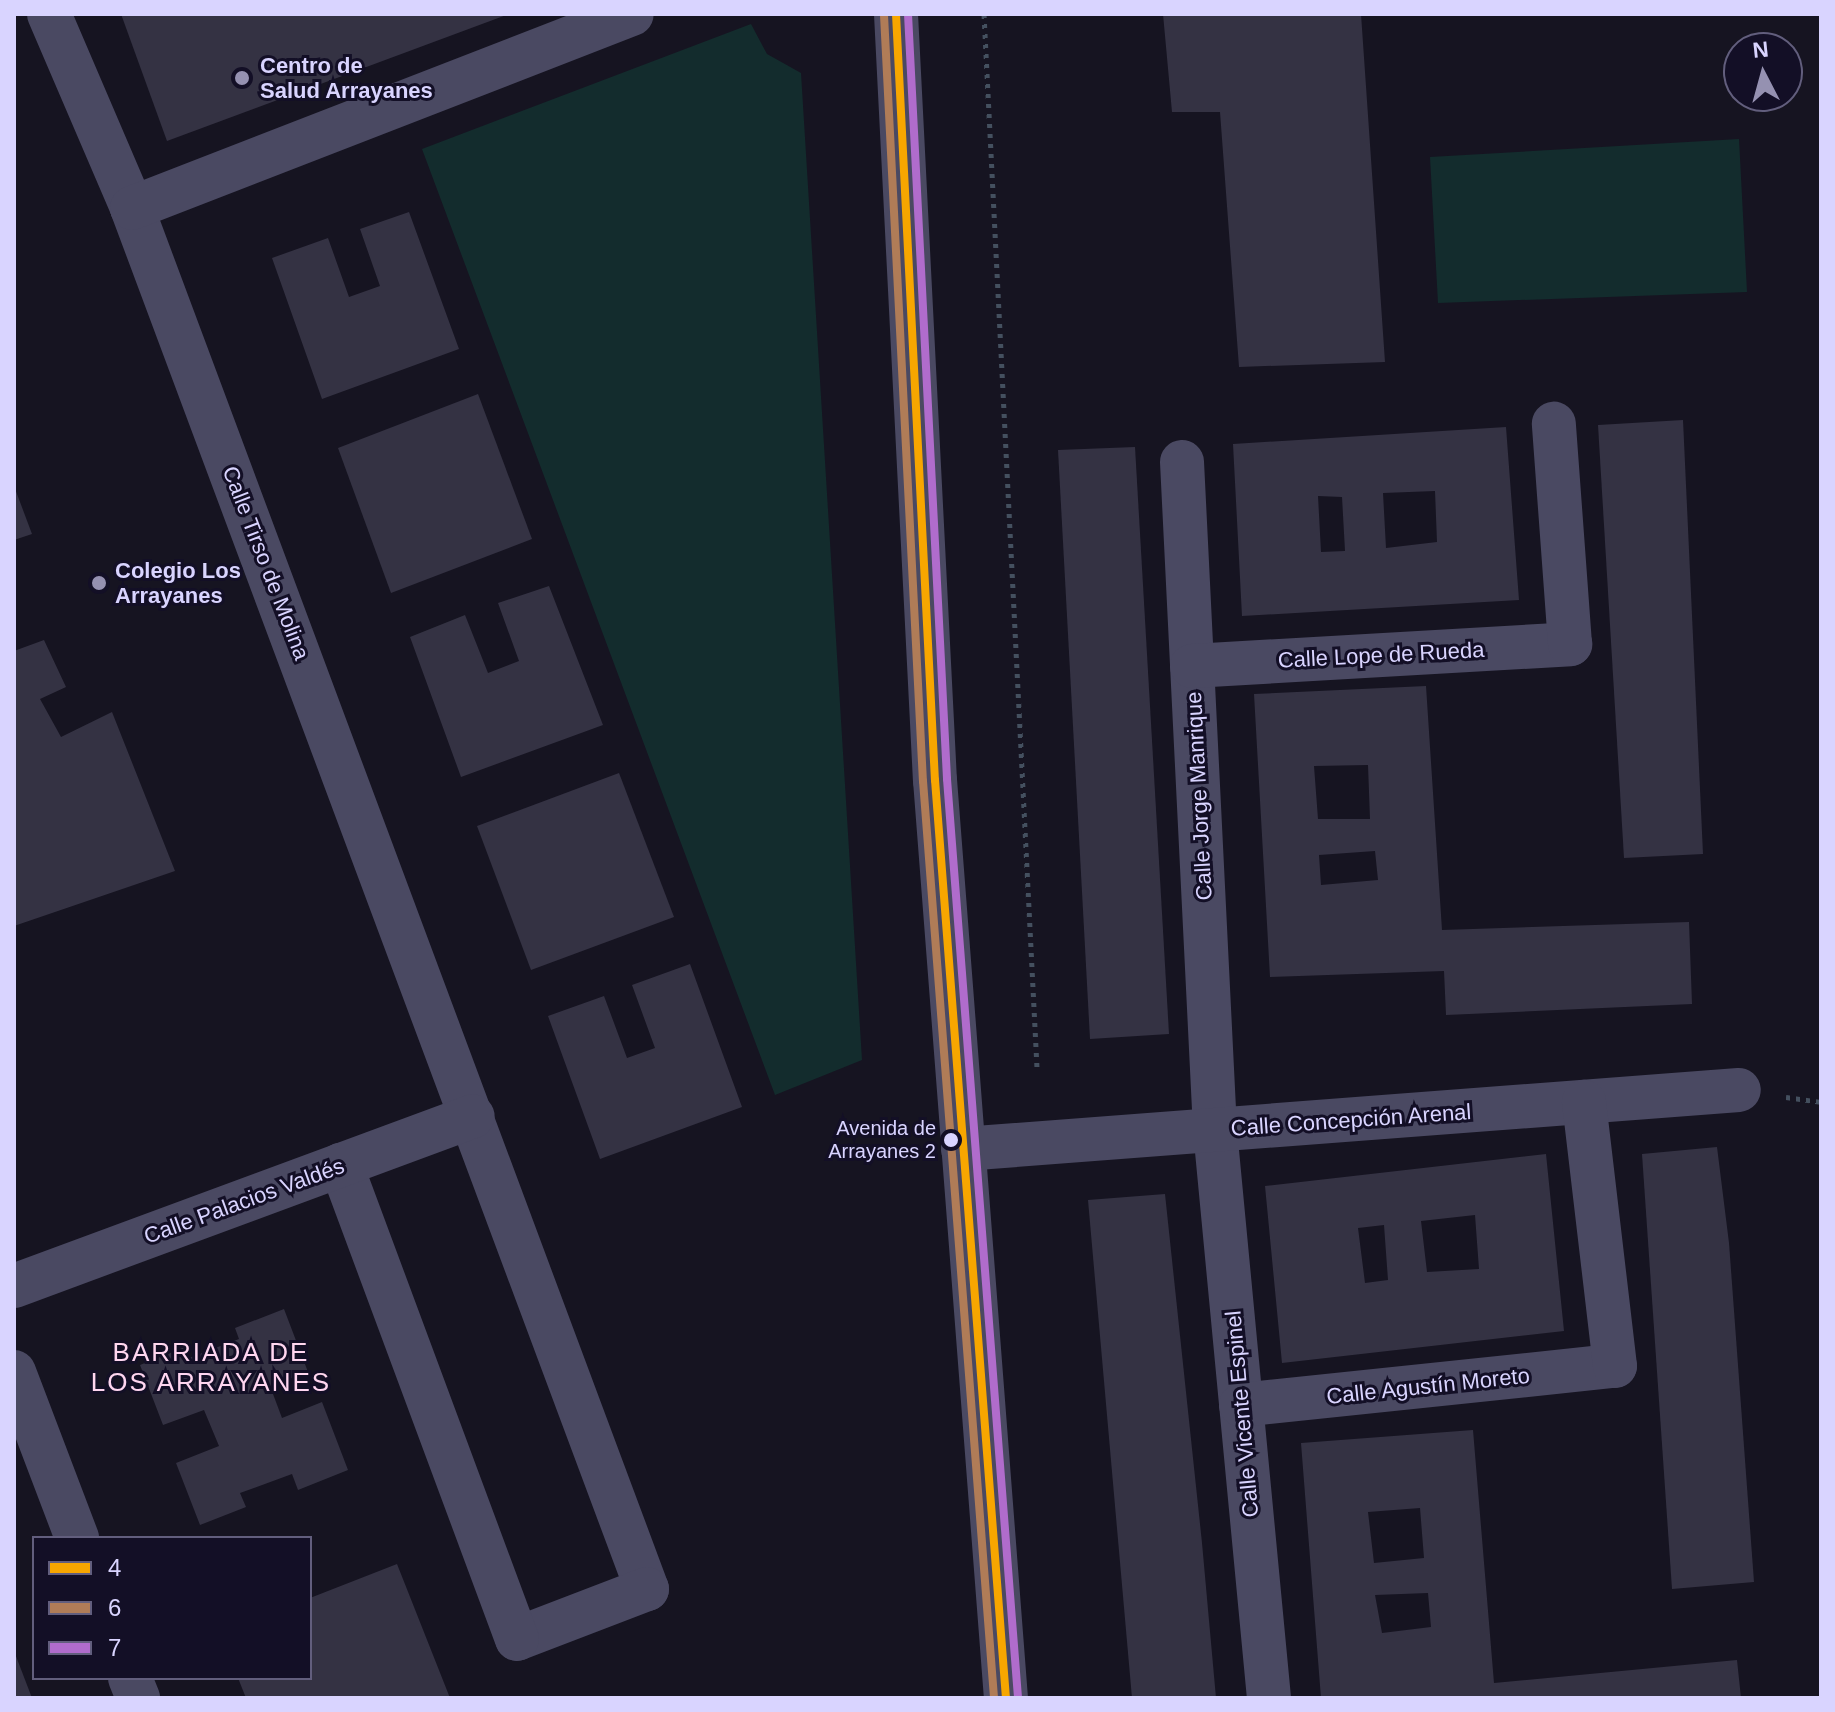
<!DOCTYPE html>
<html>
<head>
<meta charset="utf-8">
<style>
  body { margin:0 }
  #map { position:relative; width:1835px; height:1712px; overflow:hidden; background:#161421; font-family:Arial,sans-serif }
  div>[style] { position:absolute }
  [style*='--x'] { left:calc(var(--x)*1px); top:calc(var(--y)*1px); width:calc(var(--w)*1px); rotate:calc(var(--a)*1deg) }
  .green>* { inset:0; background:#132c2d }
  .building>* { inset:0; background:#343243 }
  .path>* { height:5px; margin-top:-2.5px; transform-origin:0; background:repeating-linear-gradient(90deg,#44505f 0 4px,transparent 0 10px) }
  .minor>* { height:44px; margin:-22px; padding:0 22px; transform-origin:22px; border-radius:22px; background:#4a4962 }
  .bus-1>* { height:8px; margin:-4px; padding:0 4px; transform-origin:4px; border-radius:4px; background:#f7a600 }
  .bus-2>* { height:8px; margin:-4px; padding:0 4px; transform-origin:4px; border-radius:4px; background:#b07c57 }
  .bus-3>* { height:8px; margin:-4px; padding:0 4px; transform-origin:4px; border-radius:4px; background:#b06ccc }
  .dots>* { width:22px; height:22px; translate:-50% -50%; box-sizing:border-box; border:4px solid #130f26; border-radius:50% }
  span { translate:-50% -50%; white-space:nowrap; text-align:center; line-height:1.15; -webkit-text-stroke:6px #130f26; paint-order:stroke }
  .bus-label { font-size:20px; color:#d9d4ff }
  .right { translate:-100% -50%; text-align:right }
  .poi-label { font-size:22px; color:#d9d4ff; font-weight:700 }
  .left { translate:0 -50%; text-align:left }
  .street-label { font-size:22px; color:#d9d4ff }
  .quarter-label { font-size:26px; color:#ffd6f0; letter-spacing:2px }
  .frame { position:absolute; inset:0; border:16px solid #d9d4ff; pointer-events:none }
  .legend { position:absolute; left:32px; top:1536px; width:280px; height:144px; box-sizing:border-box; background:#130f26; border:2px solid #625e7d; margin:0; padding:10px 14px; list-style:none; font-size:24px; color:#d9d4ff }
  .legend li { display:flex; align-items:center; gap:16px; height:40px }
  .legend b { width:40px; border:2px solid #625e7d }
  .north { position:absolute; left:1723px; top:32px; width:80px; height:80px; box-sizing:border-box; background:#130f26; border:2px solid #625e7d; border-radius:50%; rotate:354deg; font-size:22px; font-weight:700; line-height:32px; text-align:center; color:#d9d4ff }
  .north::after { content:''; display:block; margin:auto; width:28px; height:36px; background:#9591b1; clip-path:polygon(50% 0,100% 100%,50% 72%,0 100%) }
</style>
</head>
<body>
<div id="map">
  <div class="green">
    <div style="clip-path:polygon(751px 24px,767px 54px,801px 73px,862px 1060px,775px 1095px,422px 149px)"></div>
    <div style="clip-path:polygon(1739px 139px,1747px 292px,1438px 303px,1430px 157px)"></div>
  </div>
  <div class="building">
    <div style="clip-path:polygon(121px 14px,509px 14px,167px 141px)"></div>
    <div style="clip-path:polygon(1163px 14px,1361px 14px,1385px 362px,1239px 367px,1220px 112px,1172px 112px)"></div>
    <div style="clip-path:polygon(409px 212px,459px 349px,322px 399px,272px 258px,328px 238px,349px 297px,380px 286px,360px 229px)"></div>
    <div style="clip-path:polygon(478px 394px,532px 539px,391px 593px,338px 448px)"></div>
    <div style="clip-path:polygon(1683px 420px,1703px 854px,1624px 858px,1598px 425px)"></div>
    <div style="clip-path:polygon(evenodd,1506px 427px,1519px 600px,1242px 616px,1233px 444px,1506px 427px,1435px 491px,1437px 542px,1386px 548px,1383px 493px,1435px 491px,1506px 427px,1318px 496px,1342px 497px,1345px 551px,1321px 552px,1318px 496px)"></div>
    <div style="clip-path:polygon(1135px 447px,1169px 1034px,1090px 1039px,1058px 450px)"></div>
    <div style="clip-path:polygon(14px 486px,32px 534px,14px 540px)"></div>
    <div style="clip-path:polygon(549px 586px,603px 725px,461px 777px,410px 637px,465px 615px,488px 673px,519px 661px,498px 603px)"></div>
    <div style="clip-path:polygon(44px 640px,66px 687px,40px 699px,61px 737px,112px 712px,175px 871px,14px 926px,14px 651px)"></div>
    <div style="clip-path:polygon(evenodd,1426px 686px,1442px 930px,1689px 922px,1692px 1004px,1446px 1015px,1444px 971px,1270px 977px,1254px 694px,1426px 686px,1368px 765px,1370px 819px,1318px 819px,1314px 766px,1368px 765px,1426px 686px,1375px 851px,1378px 880px,1321px 885px,1319px 855px,1375px 851px)"></div>
    <div style="clip-path:polygon(619px 773px,674px 917px,531px 970px,477px 826px)"></div>
    <div style="clip-path:polygon(690px 964px,742px 1107px,600px 1159px,548px 1016px,604px 996px,627px 1058px,655px 1048px,632px 985px)"></div>
    <div style="clip-path:polygon(1717px 1147px,1729px 1243px,1754px 1582px,1672px 1589px,1642px 1154px)"></div>
    <div style="clip-path:polygon(evenodd,1546px 1154px,1564px 1331px,1282px 1363px,1265px 1186px,1546px 1154px,1475px 1215px,1479px 1269px,1427px 1272px,1421px 1221px,1475px 1215px,1546px 1154px,1384px 1225px,1388px 1280px,1365px 1283px,1358px 1228px,1384px 1225px)"></div>
    <div style="clip-path:polygon(1165px 1194px,1202px 1543px,1216px 1698px,1132px 1698px,1088px 1200px)"></div>
    <div style="clip-path:polygon(284px 1309px,308px 1372px,270px 1386px,282px 1418px,322px 1402px,348px 1470px,298px 1490px,292px 1474px,240px 1493px,246px 1507px,200px 1525px,176px 1463px,219px 1446px,204px 1410px,163px 1425px,140px 1365px,185px 1347px,189px 1358px,239px 1339px,235px 1328px)"></div>
    <div style="clip-path:polygon(evenodd,1473px 1430px,1494px 1683px,1737px 1660px,1741px 1698px,1321px 1698px,1301px 1443px,1473px 1430px,1420px 1508px,1424px 1558px,1374px 1563px,1368px 1512px,1420px 1508px,1473px 1430px,1428px 1593px,1431px 1627px,1382px 1633px,1375px 1595px,1428px 1593px)"></div>
    <div style="clip-path:polygon(397px 1564px,450px 1698px,246px 1698px,238px 1678px,310px 1678px,310px 1598px)"></div>
    <div style="clip-path:polygon(14px 1651px,32px 1698px,14px 1698px)"></div>
  </div>
  <div class="path">
    <div style="--x:984;--y:14;--w:1055;--a:87.12"></div>
    <div style="--x:1786;--y:1097;--w:35;--a:8"></div>
  </div>
  <div class="minor">
    <div style="--x:49;--y:14;--w:211;--a:66.8"></div>
    <div style="--x:132;--y:208;--w:1474;--a:69.55"></div>
    <div style="--x:647;--y:1589;--w:139;--a:159"></div>
    <div style="--x:517;--y:1639;--w:506;--a:-110.37"></div>
    <div style="--x:896;--y:14;--w:767;--a:87.09"></div>
    <div style="--x:935;--y:780;--w:921;--a:85.58"></div>
    <div style="--x:132;--y:208;--w:536;--a:-21.21"></div>
    <div style="--x:1182;--y:462;--w:669;--a:87.17"></div>
    <div style="--x:1215;--y:1130;--w:571;--a:84.57"></div>
    <div style="--x:1192;--y:666;--w:379;--a:-3.3"></div>
    <div style="--x:1570;--y:644;--w:221;--a:-94.2"></div>
    <div style="--x:963;--y:1149;--w:778;--a:-4.35"></div>
    <div style="--x:14;--y:1286;--w:489;--a:-20.3"></div>
    <div style="--x:14;--y:1372;--w:178;--a:69.2"></div>
    <div style="--x:1241;--y:1405;--w:376;--a:-6"></div>
    <div style="--x:1615;--y:1366;--w:266;--a:-96.7"></div>
    <div style="--x:130;--y:1678;--w:22;--a:68"></div>
  </div>
  <div class="bus-1">
    <div style="--x:896;--y:14;--w:767;--a:87.09"></div>
    <div style="--x:935;--y:780;--w:921;--a:85.58"></div>
  </div>
  <div class="bus-2">
    <div style="--x:884;--y:15;--w:767;--a:87.09"></div>
    <div style="--x:923;--y:781;--w:920;--a:85.57"></div>
  </div>
  <div class="bus-3">
    <div style="--x:908;--y:14;--w:766;--a:87.08"></div>
    <div style="--x:947;--y:779;--w:921;--a:85.58"></div>
  </div>
  <div class="dots">
    <div style="left:242px;top:78px;background:#9591b1"></div>
    <div style="left:99px;top:583px;background:#9591b1"></div>
    <div style="left:951px;top:1140px;background:#d9d4ff"></div>
  </div>
  <div class="bus-label">
    <span class="right" style="left:936px;top:1140px">Avenida de<br>Arrayanes 2</span>
  </div>
  <div class="poi-label">
    <span class="left" style="left:260px;top:78px">Centro de<br>Salud Arrayanes</span>
    <span class="left" style="left:115px;top:583px">Colegio Los<br>Arrayanes</span>
  </div>
  <div class="street-label">
    <span style="left:266px;top:563px;rotate:69deg">Calle Tirso de Molina</span>
    <span style="left:1381px;top:655px;rotate:-3deg">Calle Lope de Rueda</span>
    <span style="left:1199px;top:796px;rotate:-93deg">Calle Jorge Manrique</span>
    <span style="left:1351px;top:1120px;rotate:-4deg">Calle Concepción Arenal</span>
    <span style="left:244px;top:1201px;rotate:-20deg">Calle Palacios Valdés</span>
    <span style="left:1428px;top:1386px;rotate:-6deg">Calle Agustín Moreto</span>
    <span style="left:1242px;top:1414px;rotate:-95deg">Calle Vicente Espinel</span>
  </div>
  <div class="quarter-label">
    <span style="left:211px;top:1368px">BARRIADA DE<br>LOS ARRAYANES</span>
  </div>
  <div class="frame"></div>
  <ul class="legend">
  <li><b style="height:10px;background:#f7a600"></b>4</li>
  <li><b style="height:10px;background:#b07c57"></b>6</li>
  <li><b style="height:10px;background:#b06ccc"></b>7</li>
  </ul>
  <div class="north">N</div>
</div>
</body>
</html>
